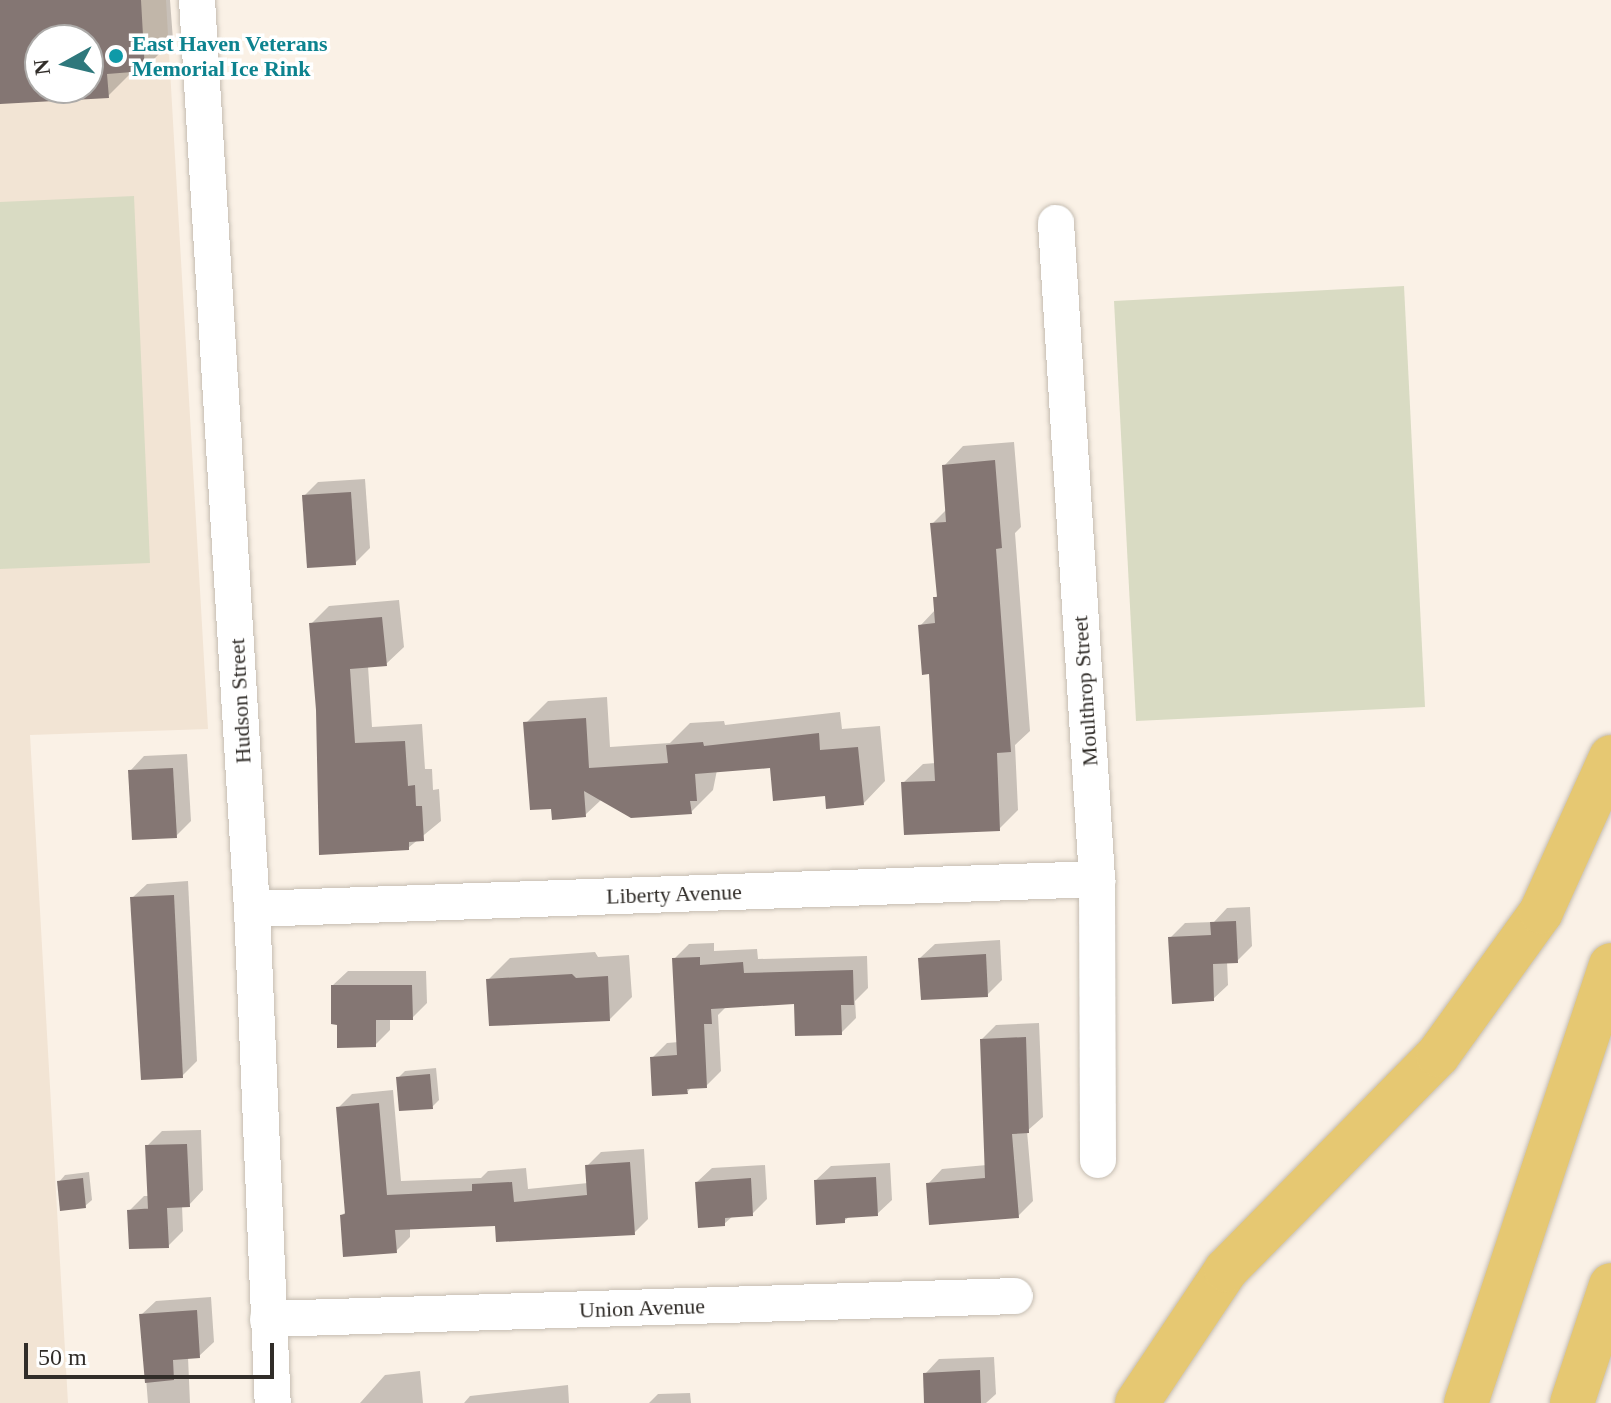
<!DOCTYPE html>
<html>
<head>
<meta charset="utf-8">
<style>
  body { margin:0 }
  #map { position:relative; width:1611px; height:1403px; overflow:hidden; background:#faf1e6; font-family:"Times New Roman",serif }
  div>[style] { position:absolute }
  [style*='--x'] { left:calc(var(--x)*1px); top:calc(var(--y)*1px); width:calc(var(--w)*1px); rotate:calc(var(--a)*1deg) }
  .built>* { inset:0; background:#f2e4d4 }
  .green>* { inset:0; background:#d9dbc3 }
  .shadow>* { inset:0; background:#0003 }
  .building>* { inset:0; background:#847673 }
  .roads { filter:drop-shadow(0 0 2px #c5bdb2) drop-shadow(0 0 2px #c5bdb2) }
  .street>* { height:36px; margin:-18px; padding:0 18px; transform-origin:18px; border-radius:18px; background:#fff }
  .highway>* { height:44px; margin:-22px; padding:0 22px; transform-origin:22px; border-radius:22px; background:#e6c872 }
  .dots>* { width:22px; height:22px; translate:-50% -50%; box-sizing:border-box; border:4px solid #fff; border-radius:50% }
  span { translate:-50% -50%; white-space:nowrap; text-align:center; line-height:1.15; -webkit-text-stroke:7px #fff; paint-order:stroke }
  .culture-label { font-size:22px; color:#0d838f; font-weight:700 }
  .left { translate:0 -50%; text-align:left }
  .street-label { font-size:22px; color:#312d29 }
  .north { position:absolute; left:24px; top:24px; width:80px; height:80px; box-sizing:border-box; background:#fff; border:2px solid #adaba9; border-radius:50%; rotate:262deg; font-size:22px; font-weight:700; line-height:32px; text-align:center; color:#312d29 }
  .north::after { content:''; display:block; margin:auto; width:28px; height:36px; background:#2e787c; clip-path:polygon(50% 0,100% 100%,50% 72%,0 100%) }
  .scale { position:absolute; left:24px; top:1343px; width:250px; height:36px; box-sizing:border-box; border:4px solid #312d29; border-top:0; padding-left:10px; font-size:24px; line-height:28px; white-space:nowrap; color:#312d29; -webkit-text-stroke:6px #fff; paint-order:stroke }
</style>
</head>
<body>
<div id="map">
  <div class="built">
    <div style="clip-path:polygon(evenodd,0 0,166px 0,208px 729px,30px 735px,68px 1403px,0 1403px,0 0,40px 40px,88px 40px,88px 88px,40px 88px,40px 40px)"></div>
  </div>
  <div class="green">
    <div style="clip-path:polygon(134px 196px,150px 563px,0 569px,0 202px)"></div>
    <div style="clip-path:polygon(1404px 286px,1425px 707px,1136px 721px,1114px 301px)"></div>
  </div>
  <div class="shadow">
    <div style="clip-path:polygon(evenodd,0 0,170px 0,173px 40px,144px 69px,134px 70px,108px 96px,0 102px,0 0,40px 40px,88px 40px,88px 88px,40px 88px,40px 40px)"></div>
    <div style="clip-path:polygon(1014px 442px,1021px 527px,1015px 533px,1030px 731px,1015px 745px,1018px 810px,999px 829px,903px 783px,923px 764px,936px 763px,930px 672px,920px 626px,936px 609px,935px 598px,939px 594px,932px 524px,947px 509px,944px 466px,963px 446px)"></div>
    <div style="clip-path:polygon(365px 479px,370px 548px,355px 563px,304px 496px,318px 482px)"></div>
    <div style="clip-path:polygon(399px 600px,404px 647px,386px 664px,368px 666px,372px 727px,422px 724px,425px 769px,432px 769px,433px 790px,439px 789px,441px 821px,408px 848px,318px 710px,311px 624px,329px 606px)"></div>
    <div style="clip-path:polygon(607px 697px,610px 747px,670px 743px,690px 723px,724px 721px,725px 725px,840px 712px,842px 729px,880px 726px,885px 781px,863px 804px,827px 794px,772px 766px,717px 770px,713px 790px,691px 812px,602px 799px,585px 815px,526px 723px,548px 701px)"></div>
    <div style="clip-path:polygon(187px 754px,191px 821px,176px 836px,130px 771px,144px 756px)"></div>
    <div style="clip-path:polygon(188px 881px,197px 1061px,182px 1076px,132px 898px,147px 884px)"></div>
    <div style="clip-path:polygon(1250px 907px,1252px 946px,1237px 961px,1227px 961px,1228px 985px,1213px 999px,1170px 938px,1185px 923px,1214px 922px,1227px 908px)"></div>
    <div style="clip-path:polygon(1000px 940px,1002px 980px,987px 995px,920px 958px,935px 944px)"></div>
    <div style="clip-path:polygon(714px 943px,714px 951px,757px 949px,758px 959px,867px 956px,868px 988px,855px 1001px,856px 1018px,841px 1033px,796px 1002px,726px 1007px,718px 1015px,721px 1071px,706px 1086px,693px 1086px,687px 1092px,652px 1058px,667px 1043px,679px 1042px,674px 959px,689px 944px)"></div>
    <div style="clip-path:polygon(595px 952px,598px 957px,629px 955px,632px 997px,610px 1019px,488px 980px,510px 958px)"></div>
    <div style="clip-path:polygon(348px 971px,426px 971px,427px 1003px,412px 1018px,390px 1018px,390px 1030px,375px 1045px,333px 985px)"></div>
    <div style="clip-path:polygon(1039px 1023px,1043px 1117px,1027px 1131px,1033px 1201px,1018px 1216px,928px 1184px,942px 1169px,987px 1165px,982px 1039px,996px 1025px)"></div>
    <div style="clip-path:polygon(436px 1068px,439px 1100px,432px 1107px,398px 1078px,405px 1071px)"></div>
    <div style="clip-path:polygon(393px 1090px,401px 1181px,481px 1178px,488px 1171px,526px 1168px,528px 1189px,588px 1183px,587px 1166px,601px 1152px,644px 1149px,648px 1219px,634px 1233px,496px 1224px,410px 1227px,410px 1237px,396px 1251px,342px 1215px,347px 1211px,338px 1108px,352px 1094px)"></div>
    <div style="clip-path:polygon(201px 1130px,203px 1190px,189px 1205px,182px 1205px,183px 1231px,168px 1246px,129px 1211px,144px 1196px,150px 1196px,147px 1146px,162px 1131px)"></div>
    <div style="clip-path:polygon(890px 1163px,892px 1200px,877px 1214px,850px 1216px,844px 1221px,816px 1180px,831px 1166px)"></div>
    <div style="clip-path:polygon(765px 1165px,767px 1199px,752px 1214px,734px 1215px,724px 1224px,697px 1182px,712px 1168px)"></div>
    <div style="clip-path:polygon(89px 1172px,92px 1200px,85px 1206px,59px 1182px,65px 1175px)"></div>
    <div style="clip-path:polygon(211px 1297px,214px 1342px,199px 1356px,188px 1357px,190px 1403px,148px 1403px,141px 1315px,156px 1301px)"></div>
    <div style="clip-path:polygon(994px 1357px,996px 1394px,986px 1403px,926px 1403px,925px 1374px,939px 1359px)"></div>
    <div style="clip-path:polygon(420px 1371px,423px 1403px,360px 1403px,385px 1375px)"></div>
    <div style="clip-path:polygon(568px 1385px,569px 1403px,464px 1403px,470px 1396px)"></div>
    <div style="clip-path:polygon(690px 1393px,691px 1403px,649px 1403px,658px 1394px)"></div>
  </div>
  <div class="building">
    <div style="clip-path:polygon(evenodd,0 0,141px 0,145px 71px,107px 74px,109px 98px,0 104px,0 0,40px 40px,88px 40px,88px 88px,40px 88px,40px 40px)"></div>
    <div style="clip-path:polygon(995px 460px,1002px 548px,996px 549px,1011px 752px,997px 753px,1000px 831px,904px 835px,901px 782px,935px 781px,929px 674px,922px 675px,918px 625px,935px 623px,933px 597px,937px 597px,930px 523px,946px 522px,942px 465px)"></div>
    <div style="clip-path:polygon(351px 492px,356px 565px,307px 568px,302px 495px)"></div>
    <div style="clip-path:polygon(382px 617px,387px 666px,350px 669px,355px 743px,405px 741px,408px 786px,415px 785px,416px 806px,422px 806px,424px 841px,409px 842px,409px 850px,319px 855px,316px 710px,309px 623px)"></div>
    <div style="clip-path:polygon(586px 718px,589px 768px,668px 763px,666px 745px,703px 742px,704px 746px,819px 733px,820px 750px,858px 747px,864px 805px,826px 809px,825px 796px,773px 801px,770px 768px,695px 774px,697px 801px,690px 801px,692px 814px,631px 818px,584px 791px,586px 817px,552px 820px,551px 809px,530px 810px,523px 722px)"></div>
    <div style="clip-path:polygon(173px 768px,177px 838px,132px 840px,128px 770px)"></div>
    <div style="clip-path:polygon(174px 895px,183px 1078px,141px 1080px,130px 897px)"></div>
    <div style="clip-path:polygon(1236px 921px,1238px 963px,1213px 964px,1214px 1001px,1172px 1004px,1168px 937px,1211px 935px,1210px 922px)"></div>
    <div style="clip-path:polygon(986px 954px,988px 997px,921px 1000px,918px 958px)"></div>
    <div style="clip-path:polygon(700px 957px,700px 965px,743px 962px,744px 973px,853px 970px,854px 1005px,841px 1005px,842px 1035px,795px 1036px,794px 1004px,711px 1009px,712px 1024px,704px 1024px,707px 1088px,687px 1089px,688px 1094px,652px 1096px,650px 1057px,677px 1055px,672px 958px)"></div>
    <div style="clip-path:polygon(572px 974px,576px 978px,608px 976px,610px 1021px,489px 1026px,486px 979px)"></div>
    <div style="clip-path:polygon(331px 985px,412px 985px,413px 1020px,376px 1020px,376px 1047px,337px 1048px,337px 1025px,331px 1024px)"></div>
    <div style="clip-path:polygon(1026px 1037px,1029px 1133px,1012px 1134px,1019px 1218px,929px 1225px,926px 1183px,985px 1178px,980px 1039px)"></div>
    <div style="clip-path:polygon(430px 1074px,433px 1109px,399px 1111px,396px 1077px)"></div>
    <div style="clip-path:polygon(379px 1103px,387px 1195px,472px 1191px,472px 1184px,512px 1182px,514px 1202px,587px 1195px,585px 1165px,630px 1162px,635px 1235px,496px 1242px,495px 1226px,395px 1230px,397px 1253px,343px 1257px,340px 1215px,345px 1214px,336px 1107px)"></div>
    <div style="clip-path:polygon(187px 1144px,190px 1207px,167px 1208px,169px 1248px,129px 1249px,127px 1210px,155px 1208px,148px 1209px,145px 1145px)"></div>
    <div style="clip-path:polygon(876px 1177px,878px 1216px,845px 1218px,845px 1223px,816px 1225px,814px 1180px)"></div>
    <div style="clip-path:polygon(83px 1178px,86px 1208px,60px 1211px,57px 1181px)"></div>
    <div style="clip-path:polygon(751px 1178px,753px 1216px,725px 1218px,725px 1226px,698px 1228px,695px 1182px)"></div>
    <div style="clip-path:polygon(197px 1310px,200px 1358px,173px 1360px,174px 1380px,145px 1383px,139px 1314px)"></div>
    <div style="clip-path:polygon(980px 1370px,981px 1403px,924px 1403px,923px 1373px)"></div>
  </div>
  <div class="roads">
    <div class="street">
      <div style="--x:197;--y:0;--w:911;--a:86.54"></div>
      <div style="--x:252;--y:909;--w:494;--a:87.6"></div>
      <div style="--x:1056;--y:223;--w:657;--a:86.42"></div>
      <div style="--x:1097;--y:879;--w:281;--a:89.8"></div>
      <div style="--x:252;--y:909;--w:846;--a:-2.03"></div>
      <div style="--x:268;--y:1319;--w:747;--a:-1.76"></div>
    </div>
    <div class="highway">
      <div style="--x:1137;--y:1403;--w:160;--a:-56.2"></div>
      <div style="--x:1226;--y:1270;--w:302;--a:-45.4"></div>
      <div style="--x:1438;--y:1055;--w:176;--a:-54.2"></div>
      <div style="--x:1541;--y:912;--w:170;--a:-65.7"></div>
      <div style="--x:1466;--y:1403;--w:461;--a:-71.7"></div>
      <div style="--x:1572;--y:1403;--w:124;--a:-71.7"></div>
    </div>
  </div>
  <div class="dots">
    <div style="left:116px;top:56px;background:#0f9aa8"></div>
  </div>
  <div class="culture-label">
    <span class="left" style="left:132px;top:56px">East Haven Veterans<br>Memorial Ice Rink</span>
  </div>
  <div class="street-label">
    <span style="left:1085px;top:691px;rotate:-94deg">Moulthrop Street</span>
    <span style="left:240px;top:701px;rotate:-93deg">Hudson Street</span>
    <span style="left:674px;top:894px;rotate:-2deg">Liberty Avenue</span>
    <span style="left:642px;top:1308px;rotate:-2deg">Union Avenue</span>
  </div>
  <div class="north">N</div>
  <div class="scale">50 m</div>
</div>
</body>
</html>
